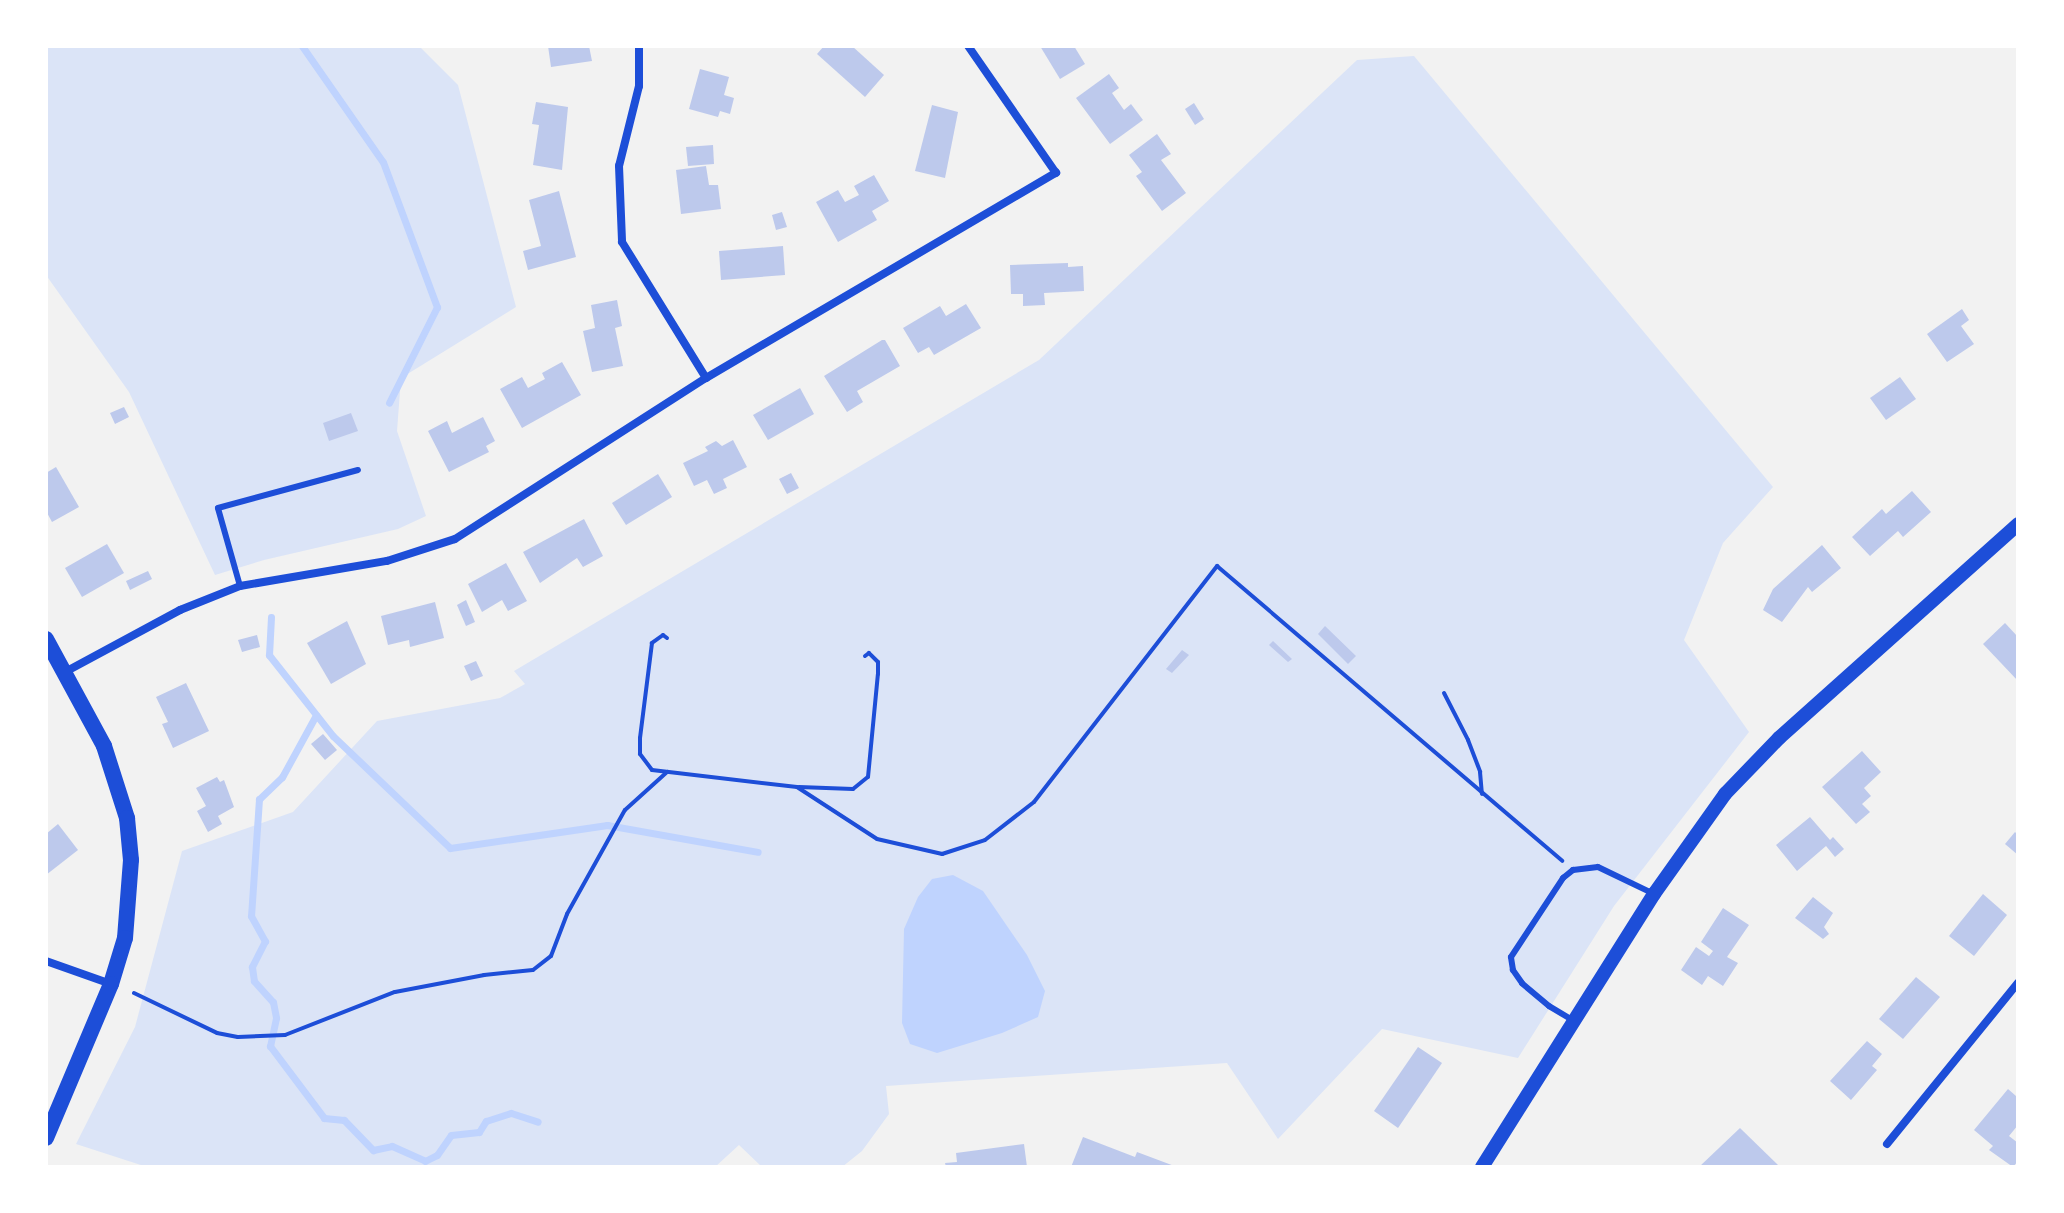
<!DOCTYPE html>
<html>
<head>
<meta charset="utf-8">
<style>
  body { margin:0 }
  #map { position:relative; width:2064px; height:1213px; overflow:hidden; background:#f2f2f2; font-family:"DejaVu Sans",sans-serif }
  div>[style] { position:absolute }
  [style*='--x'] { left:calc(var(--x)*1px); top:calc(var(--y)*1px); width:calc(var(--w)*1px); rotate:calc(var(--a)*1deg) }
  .green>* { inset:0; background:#dbe4f7 }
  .water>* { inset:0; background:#bfd3fe }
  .stream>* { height:7px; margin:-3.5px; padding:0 3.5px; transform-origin:3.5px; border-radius:3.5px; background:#bfd3fe }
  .building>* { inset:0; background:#bdc9ec }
  .path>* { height:4px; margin:-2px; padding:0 2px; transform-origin:2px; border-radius:2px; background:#1d4ed8 }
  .service>* { height:6px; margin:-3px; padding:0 3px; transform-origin:3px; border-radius:3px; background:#1d4ed8 }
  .minor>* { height:8px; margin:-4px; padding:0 4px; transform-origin:4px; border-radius:4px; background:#1d4ed8 }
  .tertiary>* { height:14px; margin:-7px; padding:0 7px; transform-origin:7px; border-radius:7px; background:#1d4ed8 }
  .secondary>* { height:16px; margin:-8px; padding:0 8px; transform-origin:8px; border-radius:8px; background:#1d4ed8 }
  span { translate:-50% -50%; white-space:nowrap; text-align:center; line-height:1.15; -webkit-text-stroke:6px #fff; paint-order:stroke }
  .frame { position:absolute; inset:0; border:48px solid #fff; pointer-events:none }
</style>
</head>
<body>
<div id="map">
  <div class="green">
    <div style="clip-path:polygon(46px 46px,419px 46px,458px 85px,516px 307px,401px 378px,397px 431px,426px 516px,398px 529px,264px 560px,215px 575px,129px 392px,46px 275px)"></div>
    <div style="clip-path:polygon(1414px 56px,1773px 487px,1723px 543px,1684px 640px,1749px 732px,1614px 906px,1518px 1058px,1382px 1029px,1278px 1139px,1227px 1063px,886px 1086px,889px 1114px,862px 1151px,842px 1167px,762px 1167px,739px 1145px,715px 1167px,147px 1167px,76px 1144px,135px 1027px,182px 851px,293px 812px,377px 721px,500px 698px,525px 684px,514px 671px,1039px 360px,1357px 60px)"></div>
  </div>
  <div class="water">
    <div style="clip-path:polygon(953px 875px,983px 891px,1027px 955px,1045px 991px,1038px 1017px,1002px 1033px,937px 1053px,910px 1044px,902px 1023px,904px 929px,918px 897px,932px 879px)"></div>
  </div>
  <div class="stream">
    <div style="--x:302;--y:46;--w:141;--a:55.1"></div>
    <div style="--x:383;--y:162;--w:155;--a:69.6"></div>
    <div style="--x:437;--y:307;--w:107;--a:116.6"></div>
    <div style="--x:271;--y:617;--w:38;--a:93"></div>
    <div style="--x:269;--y:655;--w:103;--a:51.7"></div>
    <div style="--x:333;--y:736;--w:162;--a:43.7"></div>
    <div style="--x:450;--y:848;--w:159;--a:-8.3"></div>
    <div style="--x:607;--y:825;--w:153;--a:10.1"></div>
    <div style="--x:316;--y:715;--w:71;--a:118.7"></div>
    <div style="--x:282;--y:777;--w:32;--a:136"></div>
    <div style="--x:259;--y:799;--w:117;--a:93.9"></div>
    <div style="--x:251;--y:916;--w:29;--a:61"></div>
    <div style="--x:265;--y:941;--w:29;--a:117"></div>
    <div style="--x:252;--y:967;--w:14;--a:82"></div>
    <div style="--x:254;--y:981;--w:28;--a:48"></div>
    <div style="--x:273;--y:1002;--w:16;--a:79"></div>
    <div style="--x:276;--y:1018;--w:29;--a:102"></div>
    <div style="--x:270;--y:1046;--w:90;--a:53.1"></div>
    <div style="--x:324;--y:1118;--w:20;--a:6"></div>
    <div style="--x:344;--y:1120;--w:42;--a:46"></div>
    <div style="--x:373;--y:1150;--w:19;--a:-12"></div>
    <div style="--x:392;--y:1146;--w:36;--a:24"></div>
    <div style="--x:425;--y:1161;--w:13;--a:-27"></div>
    <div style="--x:437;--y:1155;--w:24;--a:-55"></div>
    <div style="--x:451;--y:1135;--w:28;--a:-6"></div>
    <div style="--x:479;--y:1132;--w:13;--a:-58"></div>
    <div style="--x:486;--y:1121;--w:26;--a:-18"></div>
    <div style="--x:511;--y:1113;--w:28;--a:18"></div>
  </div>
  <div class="building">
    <div style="clip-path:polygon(548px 46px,589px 46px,592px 61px,551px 67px)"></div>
    <div style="clip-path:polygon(824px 46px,852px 46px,884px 75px,865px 97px,817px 54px)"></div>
    <div style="clip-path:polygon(1040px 46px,1074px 46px,1085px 64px,1060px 79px)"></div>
    <div style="clip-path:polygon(700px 69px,729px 77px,724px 95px,734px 98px,730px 114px,720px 111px,718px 117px,689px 109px)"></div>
    <div style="clip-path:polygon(1109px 74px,1119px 88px,1112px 93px,1124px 110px,1131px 104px,1143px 120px,1110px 144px,1076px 98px)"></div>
    <div style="clip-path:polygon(536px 102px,568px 107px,562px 170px,533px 165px,539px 125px,532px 124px)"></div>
    <div style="clip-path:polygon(1194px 103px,1204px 119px,1195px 125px,1185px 109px)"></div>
    <div style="clip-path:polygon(932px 105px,958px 112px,945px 178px,915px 171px)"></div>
    <div style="clip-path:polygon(1157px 134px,1171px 154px,1161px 160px,1186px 193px,1162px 211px,1136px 176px,1142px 172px,1129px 155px)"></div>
    <div style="clip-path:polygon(713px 145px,714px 164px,688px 166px,686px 147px)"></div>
    <div style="clip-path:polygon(706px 166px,709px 185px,718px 185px,721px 209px,681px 214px,676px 170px)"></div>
    <div style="clip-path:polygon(874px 175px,889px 201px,872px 211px,877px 220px,838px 242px,816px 202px,838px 190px,845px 202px,859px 195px,854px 186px)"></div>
    <div style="clip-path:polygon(559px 191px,576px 257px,528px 270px,523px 251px,541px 246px,529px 200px)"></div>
    <div style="clip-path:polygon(782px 212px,787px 227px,776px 230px,772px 215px)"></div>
    <div style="clip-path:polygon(783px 246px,785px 275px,721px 280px,719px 251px)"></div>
    <div style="clip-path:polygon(1068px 263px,1068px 267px,1083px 266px,1084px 291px,1044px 293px,1045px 305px,1023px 306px,1023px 294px,1011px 294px,1010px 265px)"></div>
    <div style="clip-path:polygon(617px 300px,622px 326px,615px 328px,623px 366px,592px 372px,583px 331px,595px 328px,591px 305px)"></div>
    <div style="clip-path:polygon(966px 304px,981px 328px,934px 355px,929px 347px,918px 353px,903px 328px,940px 306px,946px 316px)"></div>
    <div style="clip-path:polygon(1962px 309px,1969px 320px,1961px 326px,1974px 344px,1947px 362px,1927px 334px)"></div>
    <div style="clip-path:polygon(882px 340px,885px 340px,900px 366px,857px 391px,863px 402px,847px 412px,824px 376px)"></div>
    <div style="clip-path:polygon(562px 362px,581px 395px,522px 428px,500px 389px,522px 377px,528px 388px,545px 379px,542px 373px)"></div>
    <div style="clip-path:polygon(1900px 377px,1916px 399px,1886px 420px,1870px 398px)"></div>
    <div style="clip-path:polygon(800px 388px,814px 414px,768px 440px,753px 415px)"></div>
    <div style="clip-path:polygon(124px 407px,129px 417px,115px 424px,110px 413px)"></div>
    <div style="clip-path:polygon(351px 413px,358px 431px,329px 441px,323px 423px)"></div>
    <div style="clip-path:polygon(483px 417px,495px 441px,486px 446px,489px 452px,449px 472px,428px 431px,447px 421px,452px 433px)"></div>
    <div style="clip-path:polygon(733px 440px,747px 467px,723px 479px,727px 488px,714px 494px,707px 480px,694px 486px,683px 463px,708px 451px,705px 447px,716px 441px,722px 446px)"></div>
    <div style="clip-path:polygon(56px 467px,79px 507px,52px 522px,46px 511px,46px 473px)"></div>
    <div style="clip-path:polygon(791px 473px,799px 488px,787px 494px,779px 479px)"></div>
    <div style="clip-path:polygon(658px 474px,672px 497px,626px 525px,612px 503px)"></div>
    <div style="clip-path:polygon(1912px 491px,1931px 512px,1903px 537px,1898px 531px,1870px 556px,1852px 537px,1882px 509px,1886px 514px)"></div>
    <div style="clip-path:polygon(584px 519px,603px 556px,583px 567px,577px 558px,540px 583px,523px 552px)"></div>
    <div style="clip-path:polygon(107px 544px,124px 573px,82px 597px,65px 568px)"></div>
    <div style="clip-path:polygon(1822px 545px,1841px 568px,1812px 592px,1808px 587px,1782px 622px,1763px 610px,1773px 589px)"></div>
    <div style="clip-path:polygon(506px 563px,527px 601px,508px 611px,502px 600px,482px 612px,468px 584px)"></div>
    <div style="clip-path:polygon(148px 571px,152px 579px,130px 590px,126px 581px)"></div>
    <div style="clip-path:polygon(466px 600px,475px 622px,466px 626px,457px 605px)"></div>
    <div style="clip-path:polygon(435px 602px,444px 638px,410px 647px,409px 640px,388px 645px,381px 616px)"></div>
    <div style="clip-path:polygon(347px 621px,366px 664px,331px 684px,307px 643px)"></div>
    <div style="clip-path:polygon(2005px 623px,2018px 637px,2018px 681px,1983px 644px)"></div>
    <div style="clip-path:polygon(1325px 626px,1356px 656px,1348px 664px,1318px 634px)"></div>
    <div style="clip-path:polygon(257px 635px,260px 647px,242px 652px,238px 640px)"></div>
    <div style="clip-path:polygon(1273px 641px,1292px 659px,1288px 662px,1269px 645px)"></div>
    <div style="clip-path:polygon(1182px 650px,1189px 655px,1172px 673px,1166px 669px)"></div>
    <div style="clip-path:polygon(476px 661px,483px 676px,471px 681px,464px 666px)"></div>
    <div style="clip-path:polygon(186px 683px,209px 731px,173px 748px,162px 724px,168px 722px,156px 697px)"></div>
    <div style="clip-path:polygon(323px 734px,337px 750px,325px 760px,311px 744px)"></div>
    <div style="clip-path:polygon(1862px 751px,1881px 772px,1864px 788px,1871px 796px,1862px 804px,1870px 812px,1856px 824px,1822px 787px)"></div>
    <div style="clip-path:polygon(217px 777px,220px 782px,224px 780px,234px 807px,218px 816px,222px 824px,208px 832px,197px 811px,206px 806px,196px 788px)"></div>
    <div style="clip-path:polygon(1810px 817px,1830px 840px,1833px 837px,1844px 849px,1835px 857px,1826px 846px,1797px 871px,1776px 845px)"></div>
    <div style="clip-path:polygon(58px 824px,78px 850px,46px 875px,46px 834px)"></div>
    <div style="clip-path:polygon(2015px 832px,2018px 835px,2018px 855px,2005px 844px)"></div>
    <div style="clip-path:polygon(1983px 894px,2007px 915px,1974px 956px,1949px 936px)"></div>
    <div style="clip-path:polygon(1813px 897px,1833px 913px,1824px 927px,1829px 934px,1823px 939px,1795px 918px)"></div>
    <div style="clip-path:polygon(1723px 908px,1749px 925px,1727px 957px,1738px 963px,1723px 986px,1708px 976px,1702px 985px,1681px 970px,1696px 947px,1709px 956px,1713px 951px,1701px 942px)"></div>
    <div style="clip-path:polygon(1916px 977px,1940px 997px,1903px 1039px,1879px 1019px)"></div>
    <div style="clip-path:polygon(1867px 1041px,1882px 1054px,1872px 1066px,1877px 1070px,1851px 1100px,1830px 1081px)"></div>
    <div style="clip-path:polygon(1418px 1047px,1442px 1063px,1398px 1128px,1374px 1111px)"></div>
    <div style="clip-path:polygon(2008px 1089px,2016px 1096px,2018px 1093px,2018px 1125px,2009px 1136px,2018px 1143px,2018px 1161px,2013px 1167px,1989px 1150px,1993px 1146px,1974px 1130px)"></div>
    <div style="clip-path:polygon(1740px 1128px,1778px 1165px,1699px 1167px)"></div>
    <div style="clip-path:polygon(1083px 1137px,1135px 1157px,1137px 1152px,1177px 1167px,1071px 1167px)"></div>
    <div style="clip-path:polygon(1024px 1144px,1027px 1167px,946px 1167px,945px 1163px,957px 1162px,956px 1153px)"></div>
  </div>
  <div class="path">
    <div style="--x:667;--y:638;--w:5;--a:-143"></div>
    <div style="--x:663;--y:635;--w:14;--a:144"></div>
    <div style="--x:652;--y:643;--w:96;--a:97.2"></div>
    <div style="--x:640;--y:738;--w:16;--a:90"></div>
    <div style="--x:640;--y:754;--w:20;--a:53"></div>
    <div style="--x:652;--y:770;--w:146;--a:6.7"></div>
    <div style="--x:797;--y:787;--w:95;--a:33"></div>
    <div style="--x:877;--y:839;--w:67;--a:13"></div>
    <div style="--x:942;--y:854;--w:45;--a:-18"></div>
    <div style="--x:985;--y:840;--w:62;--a:-37.8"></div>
    <div style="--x:1034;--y:802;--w:299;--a:-52.2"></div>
    <div style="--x:1217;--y:566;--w:454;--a:40.5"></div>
    <div style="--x:1444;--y:693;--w:53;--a:62.9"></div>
    <div style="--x:1468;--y:740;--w:34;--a:69"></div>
    <div style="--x:1480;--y:772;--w:22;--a:85"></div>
    <div style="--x:799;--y:787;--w:54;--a:2.1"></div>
    <div style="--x:853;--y:789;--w:19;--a:-39"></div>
    <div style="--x:868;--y:777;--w:103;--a:-84.5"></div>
    <div style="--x:878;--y:674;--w:12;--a:-90"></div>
    <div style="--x:878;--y:662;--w:13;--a:-135"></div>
    <div style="--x:869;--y:653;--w:5;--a:143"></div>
    <div style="--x:134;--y:993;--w:92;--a:25.7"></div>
    <div style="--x:217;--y:1033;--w:21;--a:11"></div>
    <div style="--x:238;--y:1037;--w:47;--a:-2.4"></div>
    <div style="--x:285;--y:1035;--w:118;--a:-21.4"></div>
    <div style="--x:395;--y:992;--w:91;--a:-10.8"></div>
    <div style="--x:484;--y:975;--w:49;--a:-5.8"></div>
    <div style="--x:533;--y:970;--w:23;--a:-38"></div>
    <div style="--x:551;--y:956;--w:45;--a:-69.1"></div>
    <div style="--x:567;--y:914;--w:119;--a:-60.9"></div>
    <div style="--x:625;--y:810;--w:57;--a:-42.1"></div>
  </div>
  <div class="service">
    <div style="--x:240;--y:586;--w:81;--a:-105.8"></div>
    <div style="--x:218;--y:508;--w:145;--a:-15.2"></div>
    <div style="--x:1574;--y:1021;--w:29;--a:-149"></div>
    <div style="--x:1549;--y:1006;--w:35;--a:-140"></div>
    <div style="--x:1522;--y:983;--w:16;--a:-125"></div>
    <div style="--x:1513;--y:970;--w:13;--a:-99"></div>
    <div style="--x:1511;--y:957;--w:95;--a:-56.6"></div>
    <div style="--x:1563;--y:878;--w:13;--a:-39"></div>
    <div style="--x:1573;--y:870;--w:25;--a:-7"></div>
    <div style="--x:1598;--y:867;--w:62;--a:25.7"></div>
  </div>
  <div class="minor">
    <div style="--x:639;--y:46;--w:40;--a:90"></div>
    <div style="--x:639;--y:86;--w:82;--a:104"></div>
    <div style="--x:619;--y:166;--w:76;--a:87.7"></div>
    <div style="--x:622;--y:242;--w:160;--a:58.3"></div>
    <div style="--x:65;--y:672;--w:131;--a:-28.3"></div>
    <div style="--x:180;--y:610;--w:65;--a:-21.8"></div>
    <div style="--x:240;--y:586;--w:149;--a:-9.7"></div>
    <div style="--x:387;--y:561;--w:71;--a:-17.9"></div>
    <div style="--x:455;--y:539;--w:298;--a:-32.7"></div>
    <div style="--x:706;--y:378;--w:406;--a:-30.4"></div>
    <div style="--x:1056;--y:173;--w:155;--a:-124.7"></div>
    <div style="--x:46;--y:961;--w:69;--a:19.5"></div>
    <div style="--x:1887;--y:1144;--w:208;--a:-50.9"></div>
  </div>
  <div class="tertiary">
    <div style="--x:1482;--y:1167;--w:323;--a:-57.8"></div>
    <div style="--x:1654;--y:894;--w:123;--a:-54.6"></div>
    <div style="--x:1725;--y:794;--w:78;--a:-46"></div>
    <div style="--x:1779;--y:738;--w:321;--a:-41.8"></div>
  </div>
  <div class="secondary">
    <div style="--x:46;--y:639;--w:122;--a:61.5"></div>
    <div style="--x:104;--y:746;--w:76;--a:72.3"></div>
    <div style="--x:127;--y:818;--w:42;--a:84.6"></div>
    <div style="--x:131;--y:860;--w:78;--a:94.4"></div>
    <div style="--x:125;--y:938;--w:48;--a:106.9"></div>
    <div style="--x:111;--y:984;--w:167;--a:112.9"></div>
  </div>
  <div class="frame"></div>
</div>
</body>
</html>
